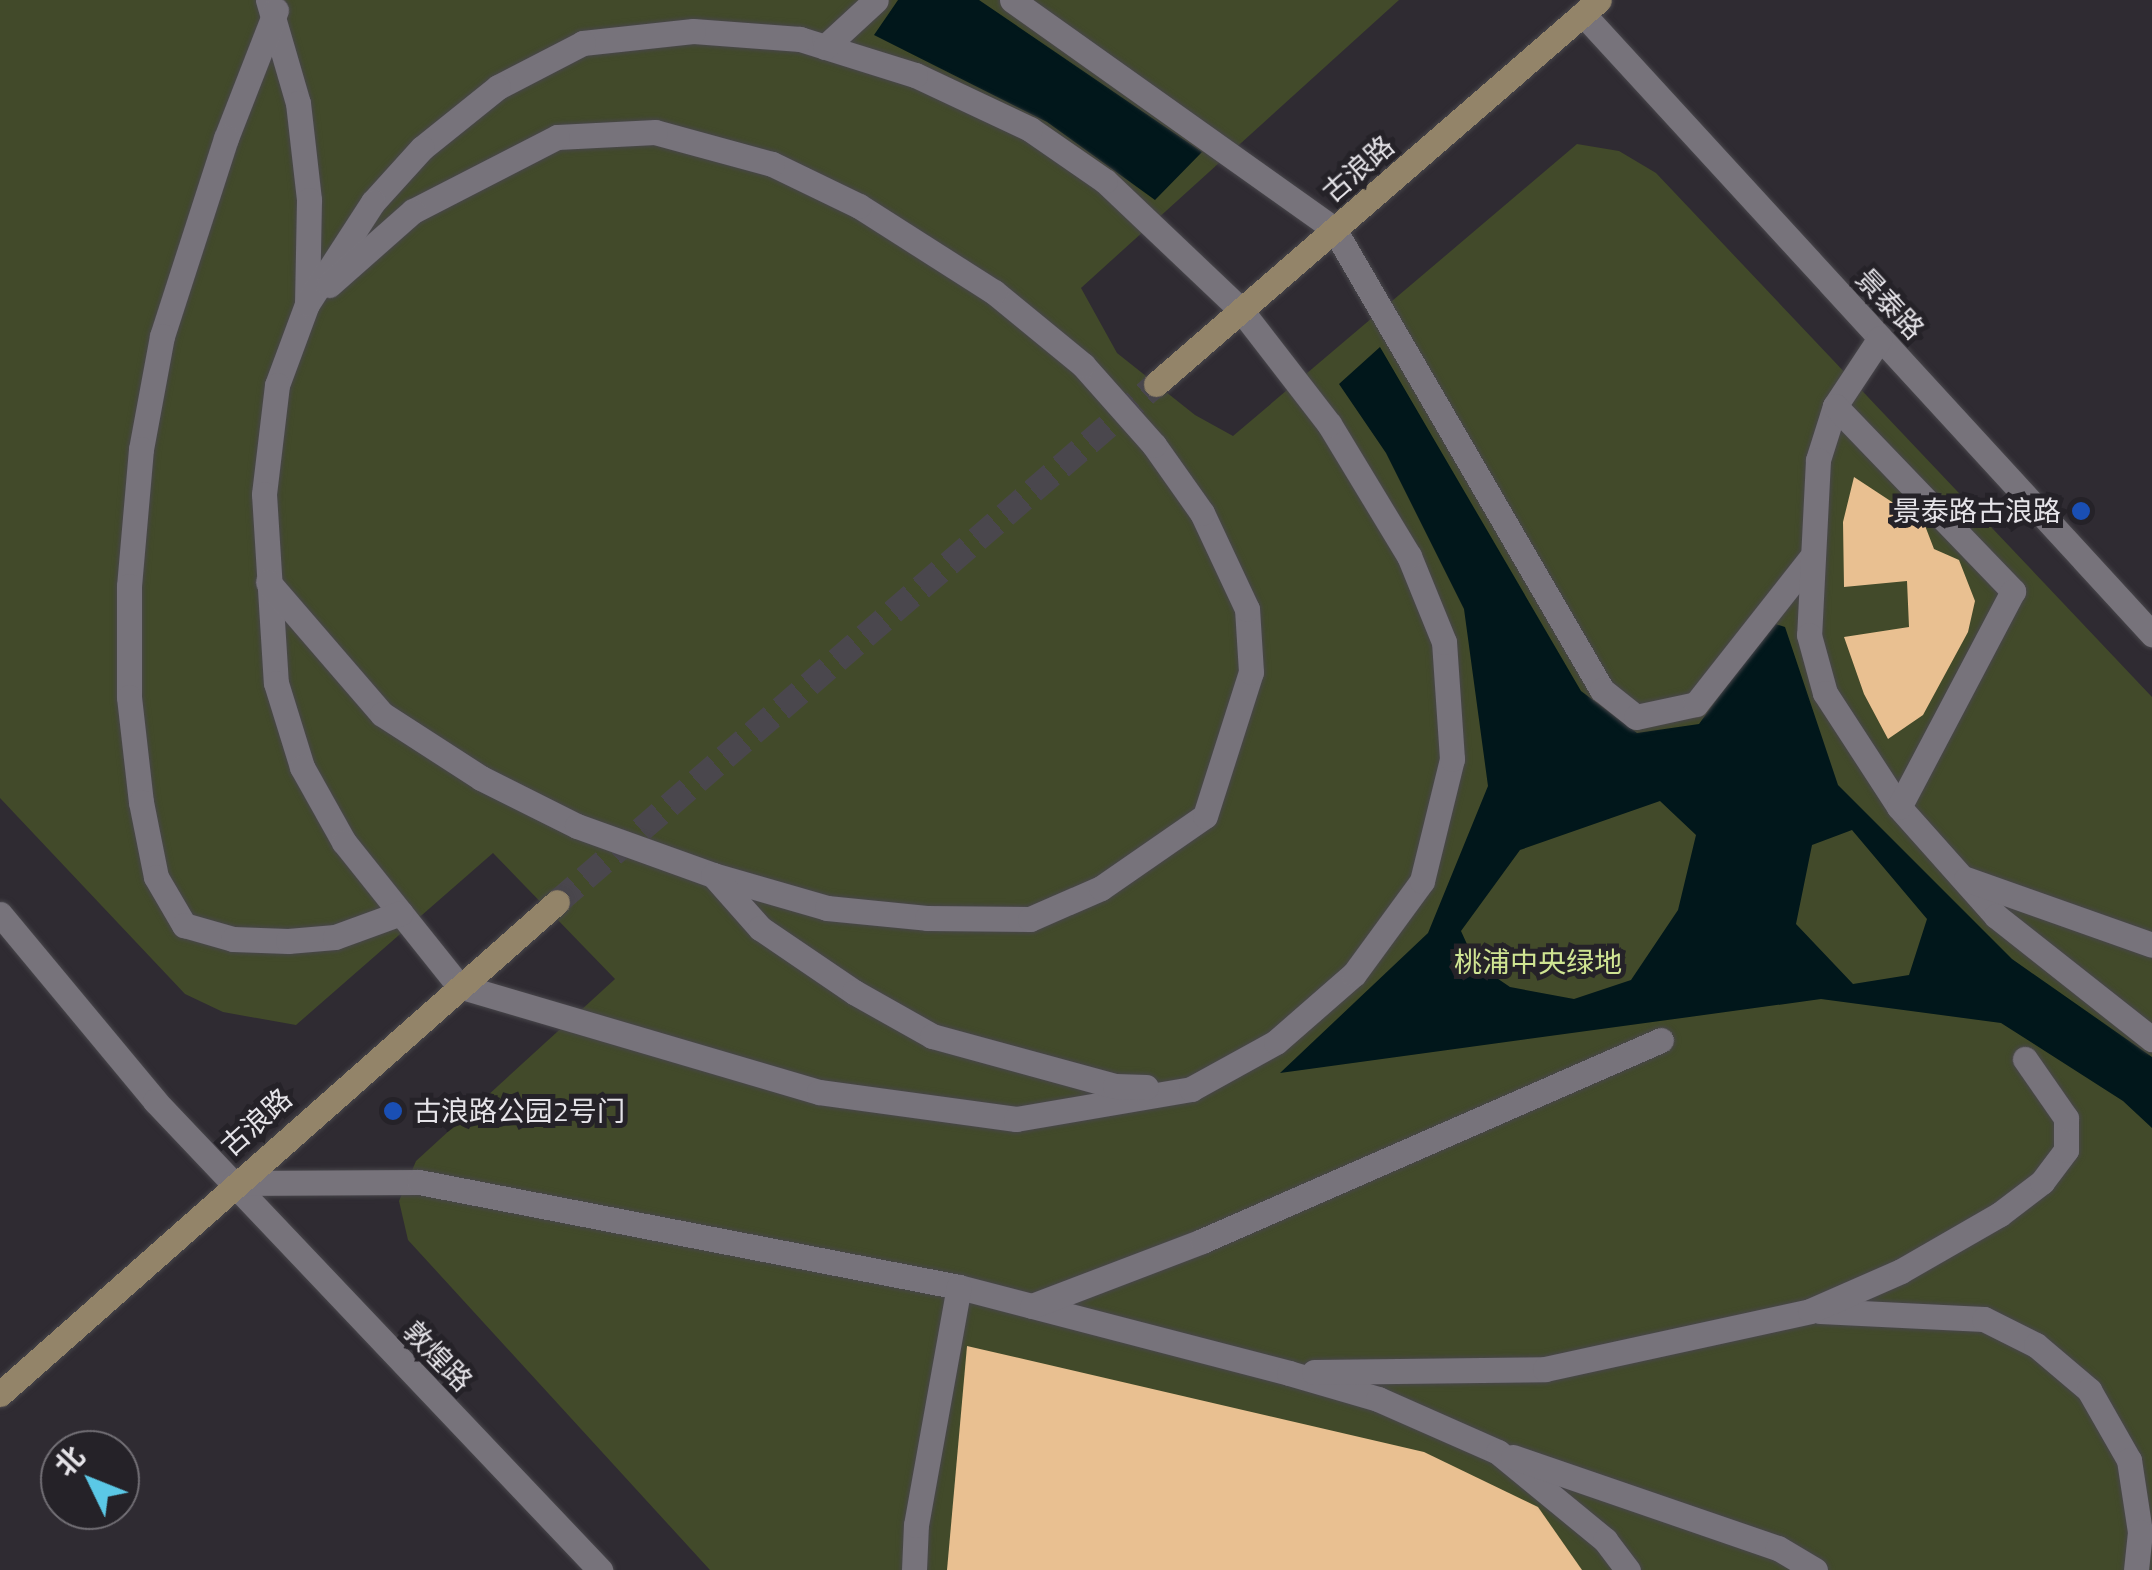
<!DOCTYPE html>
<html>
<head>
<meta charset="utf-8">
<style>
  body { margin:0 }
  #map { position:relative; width:2152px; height:1570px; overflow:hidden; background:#2f2b32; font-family:"Titillium Web","Noto Sans SC",sans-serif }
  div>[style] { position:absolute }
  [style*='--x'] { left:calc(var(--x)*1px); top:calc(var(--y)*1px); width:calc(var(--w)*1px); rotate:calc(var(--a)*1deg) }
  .green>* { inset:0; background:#424a2a }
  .water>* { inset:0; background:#01171b }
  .building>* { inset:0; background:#e9c091 }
  .secondary-tunnel>* { height:25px; margin-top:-12.5px; transform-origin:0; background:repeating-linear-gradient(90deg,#4a474d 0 25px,transparent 0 37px) }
  .roads { filter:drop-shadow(0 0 2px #48464b) drop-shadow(0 0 2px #48464b) }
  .minor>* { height:25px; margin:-12.5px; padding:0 12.5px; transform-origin:12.5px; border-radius:12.5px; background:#77737b }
  .secondary>* { height:25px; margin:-12.5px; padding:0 12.5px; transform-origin:12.5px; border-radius:12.5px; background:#938469 }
  .dots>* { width:28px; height:28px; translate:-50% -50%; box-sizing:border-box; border:5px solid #252228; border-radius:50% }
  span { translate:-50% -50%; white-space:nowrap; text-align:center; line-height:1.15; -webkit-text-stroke:10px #252228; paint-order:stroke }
  .street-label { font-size:28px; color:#e5e3e8 }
  .poi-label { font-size:28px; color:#e5e3e8 }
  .right { translate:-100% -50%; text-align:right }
  .left { translate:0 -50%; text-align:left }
  .park-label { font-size:28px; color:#cfe492 }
  .north { position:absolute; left:40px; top:1430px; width:100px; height:100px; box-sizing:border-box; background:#252228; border:2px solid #726f75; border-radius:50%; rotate:313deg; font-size:28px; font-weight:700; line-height:40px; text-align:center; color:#e5e3e8 }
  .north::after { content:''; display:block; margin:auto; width:35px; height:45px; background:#5bc8e6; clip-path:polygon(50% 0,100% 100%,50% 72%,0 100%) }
</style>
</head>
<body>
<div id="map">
  <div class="green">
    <div style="clip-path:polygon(0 0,1399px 0,1081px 288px,1117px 353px,1195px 415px,1233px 436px,1577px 144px,1619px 151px,1656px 173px,2152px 697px,2152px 1570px,710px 1570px,408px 1240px,399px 1201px,416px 1161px,615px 979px,493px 853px,296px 1025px,223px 1012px,185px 994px,0 798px)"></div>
  </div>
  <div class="water">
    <div style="clip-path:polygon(898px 0,979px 0,1202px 152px,1155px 200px,1047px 122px,874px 35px)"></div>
    <div style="clip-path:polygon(evenodd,1380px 347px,1581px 691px,1637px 733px,1699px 724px,1772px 623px,1785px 627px,1838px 785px,2012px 959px,2152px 1057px,2152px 1128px,2123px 1101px,2001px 1023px,1821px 999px,1280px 1073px,1428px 933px,1488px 786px,1464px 609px,1386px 453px,1339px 384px,1380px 347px,1660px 801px,1696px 835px,1678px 910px,1631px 980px,1574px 999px,1510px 987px,1476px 964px,1461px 931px,1520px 850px,1660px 801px,1380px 347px,1852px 830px,1927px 919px,1909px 975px,1853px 984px,1796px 924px,1812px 845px,1852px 830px)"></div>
  </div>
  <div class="building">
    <div style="clip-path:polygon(1854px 477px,1924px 523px,1934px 549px,1959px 560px,1975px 601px,1968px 632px,1923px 715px,1888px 739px,1864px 694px,1844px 637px,1909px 627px,1907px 581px,1844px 587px,1843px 522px)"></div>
    <div style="clip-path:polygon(967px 1346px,1424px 1452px,1538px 1507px,1582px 1570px,947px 1570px)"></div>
  </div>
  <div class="secondary-tunnel">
    <div style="--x:557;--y:902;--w:792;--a:-40.85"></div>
  </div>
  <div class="roads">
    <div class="minor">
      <div style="--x:268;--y:0;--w:107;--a:73.8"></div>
      <div style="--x:298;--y:103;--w:98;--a:83.5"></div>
      <div style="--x:309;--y:200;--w:104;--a:91.1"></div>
      <div style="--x:307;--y:304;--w:86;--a:110.3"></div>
      <div style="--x:277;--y:385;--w:110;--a:96.8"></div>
      <div style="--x:264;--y:494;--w:189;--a:86.4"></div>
      <div style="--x:276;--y:683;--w:88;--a:72.8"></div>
      <div style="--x:302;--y:767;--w:86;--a:60.8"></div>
      <div style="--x:344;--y:842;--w:184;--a:51.4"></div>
      <div style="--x:459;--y:986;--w:375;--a:16.4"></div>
      <div style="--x:819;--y:1092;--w:199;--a:7.8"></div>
      <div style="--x:1016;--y:1119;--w:178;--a:-9.7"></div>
      <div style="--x:1191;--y:1089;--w:97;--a:-28.9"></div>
      <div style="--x:1276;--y:1042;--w:103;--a:-41.1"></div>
      <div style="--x:1354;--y:974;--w:115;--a:-53.8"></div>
      <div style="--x:1422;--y:881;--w:126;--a:-76.2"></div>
      <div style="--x:1452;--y:759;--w:117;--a:-93.9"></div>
      <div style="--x:1444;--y:642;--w:93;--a:-112.1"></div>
      <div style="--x:1409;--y:556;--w:154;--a:-121.2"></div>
      <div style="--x:1329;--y:424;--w:144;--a:-127.7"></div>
      <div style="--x:1241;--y:310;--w:187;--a:-136.5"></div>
      <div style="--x:1105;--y:181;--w:91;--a:-145.3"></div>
      <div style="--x:1030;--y:129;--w:127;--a:-154.8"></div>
      <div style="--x:915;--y:75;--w:121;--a:-162.6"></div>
      <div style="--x:800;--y:39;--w:107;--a:-175.7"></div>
      <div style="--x:693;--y:31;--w:111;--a:173.8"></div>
      <div style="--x:583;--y:43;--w:96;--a:152.6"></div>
      <div style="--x:498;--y:87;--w:97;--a:141.2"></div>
      <div style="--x:422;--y:148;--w:73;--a:132.2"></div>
      <div style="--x:373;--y:202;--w:121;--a:122.9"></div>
      <div style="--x:1012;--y:0;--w:395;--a:35.4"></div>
      <div style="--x:1334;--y:229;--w:533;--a:59.83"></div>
      <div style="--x:1602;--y:690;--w:43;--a:38.5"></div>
      <div style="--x:1636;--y:717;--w:61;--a:-12.2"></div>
      <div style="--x:1696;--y:704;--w:186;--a:-51.8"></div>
      <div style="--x:276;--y:10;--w:137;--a:111.3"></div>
      <div style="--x:226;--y:138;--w:208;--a:107.9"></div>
      <div style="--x:162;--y:336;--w:115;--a:100.5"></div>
      <div style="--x:141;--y:449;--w:138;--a:95"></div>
      <div style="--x:129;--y:586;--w:111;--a:90"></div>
      <div style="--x:129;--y:697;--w:106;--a:83.5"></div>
      <div style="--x:141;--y:802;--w:76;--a:78.7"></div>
      <div style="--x:156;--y:877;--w:56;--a:59.7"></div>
      <div style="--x:184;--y:925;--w:51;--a:15.9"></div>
      <div style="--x:233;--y:939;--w:55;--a:2.1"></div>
      <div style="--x:288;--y:941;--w:47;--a:-4.9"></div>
      <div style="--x:335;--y:937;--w:70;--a:-20"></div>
      <div style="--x:1583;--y:14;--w:842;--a:47.46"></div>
      <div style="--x:825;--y:47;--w:69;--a:-42.7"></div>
      <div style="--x:1880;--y:338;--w:82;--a:123.5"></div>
      <div style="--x:1835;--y:406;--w:57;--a:107.5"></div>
      <div style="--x:1818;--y:460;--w:175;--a:92.9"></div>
      <div style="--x:1809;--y:635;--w:60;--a:74.6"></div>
      <div style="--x:1825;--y:693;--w:136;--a:57"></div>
      <div style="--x:1899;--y:807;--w:146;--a:48.3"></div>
      <div style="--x:1996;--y:916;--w:199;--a:38.3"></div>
      <div style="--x:1835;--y:406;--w:257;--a:46.1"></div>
      <div style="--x:2013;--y:591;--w:244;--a:117.8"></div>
      <div style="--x:268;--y:582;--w:174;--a:49.2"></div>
      <div style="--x:382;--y:714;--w:118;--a:32.9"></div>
      <div style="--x:481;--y:778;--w:107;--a:26.6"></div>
      <div style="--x:577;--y:826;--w:145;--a:19.8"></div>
      <div style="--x:713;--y:875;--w:119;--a:16.1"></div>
      <div style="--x:827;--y:908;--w:100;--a:5.7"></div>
      <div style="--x:927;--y:918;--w:103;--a:0.6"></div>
      <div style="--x:1030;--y:919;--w:77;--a:-23.6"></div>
      <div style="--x:1101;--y:888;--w:126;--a:-34.7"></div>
      <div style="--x:1205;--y:816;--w:151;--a:-72.3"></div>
      <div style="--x:1251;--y:672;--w:63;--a:-93.6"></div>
      <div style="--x:1247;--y:609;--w:106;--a:-115.1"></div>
      <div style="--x:1202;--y:513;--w:83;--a:-125.2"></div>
      <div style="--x:1154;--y:445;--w:107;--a:-131.6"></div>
      <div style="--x:1083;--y:365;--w:115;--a:-140.6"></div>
      <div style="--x:994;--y:292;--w:160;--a:-147.5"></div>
      <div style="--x:859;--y:206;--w:97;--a:-154.2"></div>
      <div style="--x:772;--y:164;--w:121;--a:-164.7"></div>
      <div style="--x:655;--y:132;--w:98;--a:177.1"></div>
      <div style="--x:557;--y:137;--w:162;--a:152.8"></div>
      <div style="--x:413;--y:211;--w:112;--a:138.6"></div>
      <div style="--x:713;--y:875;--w:71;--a:48.4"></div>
      <div style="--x:760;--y:928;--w:114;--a:34.2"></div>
      <div style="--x:854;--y:992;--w:90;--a:29.4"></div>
      <div style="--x:932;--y:1036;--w:190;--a:15.3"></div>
      <div style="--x:1115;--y:1086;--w:31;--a:2"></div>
      <div style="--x:1966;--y:879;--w:197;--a:19.5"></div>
      <div style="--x:0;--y:914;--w:243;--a:50.3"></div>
      <div style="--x:155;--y:1101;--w:647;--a:46.5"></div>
      <div style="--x:233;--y:1183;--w:186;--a:-0.3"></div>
      <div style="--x:419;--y:1182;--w:550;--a:11"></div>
      <div style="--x:959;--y:1287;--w:341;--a:14.6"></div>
      <div style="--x:1289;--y:1373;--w:93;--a:16.3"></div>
      <div style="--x:1378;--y:1399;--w:131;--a:23.8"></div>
      <div style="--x:1498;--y:1452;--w:139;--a:39.4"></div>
      <div style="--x:1605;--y:1540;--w:38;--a:53"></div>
      <div style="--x:1032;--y:1306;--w:182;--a:-20.9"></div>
      <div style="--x:1202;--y:1241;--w:501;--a:-23.65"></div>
      <div style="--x:1820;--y:1311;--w:164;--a:2.8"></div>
      <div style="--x:1984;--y:1319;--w:58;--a:26.6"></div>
      <div style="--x:2036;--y:1345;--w:70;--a:40.3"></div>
      <div style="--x:2089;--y:1390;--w:81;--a:60.3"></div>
      <div style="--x:2129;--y:1460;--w:73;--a:81.3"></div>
      <div style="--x:2140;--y:1532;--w:38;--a:96"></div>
      <div style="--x:1314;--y:1372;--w:231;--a:-0.7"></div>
      <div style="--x:1545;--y:1369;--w:271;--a:-12.3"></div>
      <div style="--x:1810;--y:1311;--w:99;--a:-23.7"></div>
      <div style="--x:1901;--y:1271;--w:114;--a:-29.9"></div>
      <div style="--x:2000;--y:1214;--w:53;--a:-37.3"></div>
      <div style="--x:2042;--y:1182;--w:40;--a:-53"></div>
      <div style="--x:2066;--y:1150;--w:32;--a:-90"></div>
      <div style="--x:2066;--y:1118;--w:72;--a:-124.8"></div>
      <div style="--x:1513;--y:1457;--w:280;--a:19"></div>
      <div style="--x:1778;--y:1548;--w:43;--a:30.7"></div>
      <div style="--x:914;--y:1570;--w:45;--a:-87.5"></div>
      <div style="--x:916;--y:1525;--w:242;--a:-79.8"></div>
    </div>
    <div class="secondary">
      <div style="--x:1156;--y:384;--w:586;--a:-40.92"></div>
      <div style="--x:0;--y:1394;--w:743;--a:-41.45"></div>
    </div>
  </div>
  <div class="dots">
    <div style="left:2081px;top:511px;background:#1a4fb4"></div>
    <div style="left:393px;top:1111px;background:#1a4fb4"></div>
  </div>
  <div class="street-label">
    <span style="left:1358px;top:169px;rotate:-41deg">古浪路</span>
    <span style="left:1890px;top:304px;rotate:47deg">景泰路</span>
    <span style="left:256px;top:1122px;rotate:-42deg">古浪路</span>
    <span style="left:438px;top:1356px;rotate:46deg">敦煌路</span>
  </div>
  <div class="poi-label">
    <span class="right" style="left:2061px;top:511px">景泰路古浪路</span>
    <span class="left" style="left:413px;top:1111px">古浪路公园2号门</span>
  </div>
  <div class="park-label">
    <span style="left:1538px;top:962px">桃浦中央绿地</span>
  </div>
  <div class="north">北</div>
</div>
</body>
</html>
